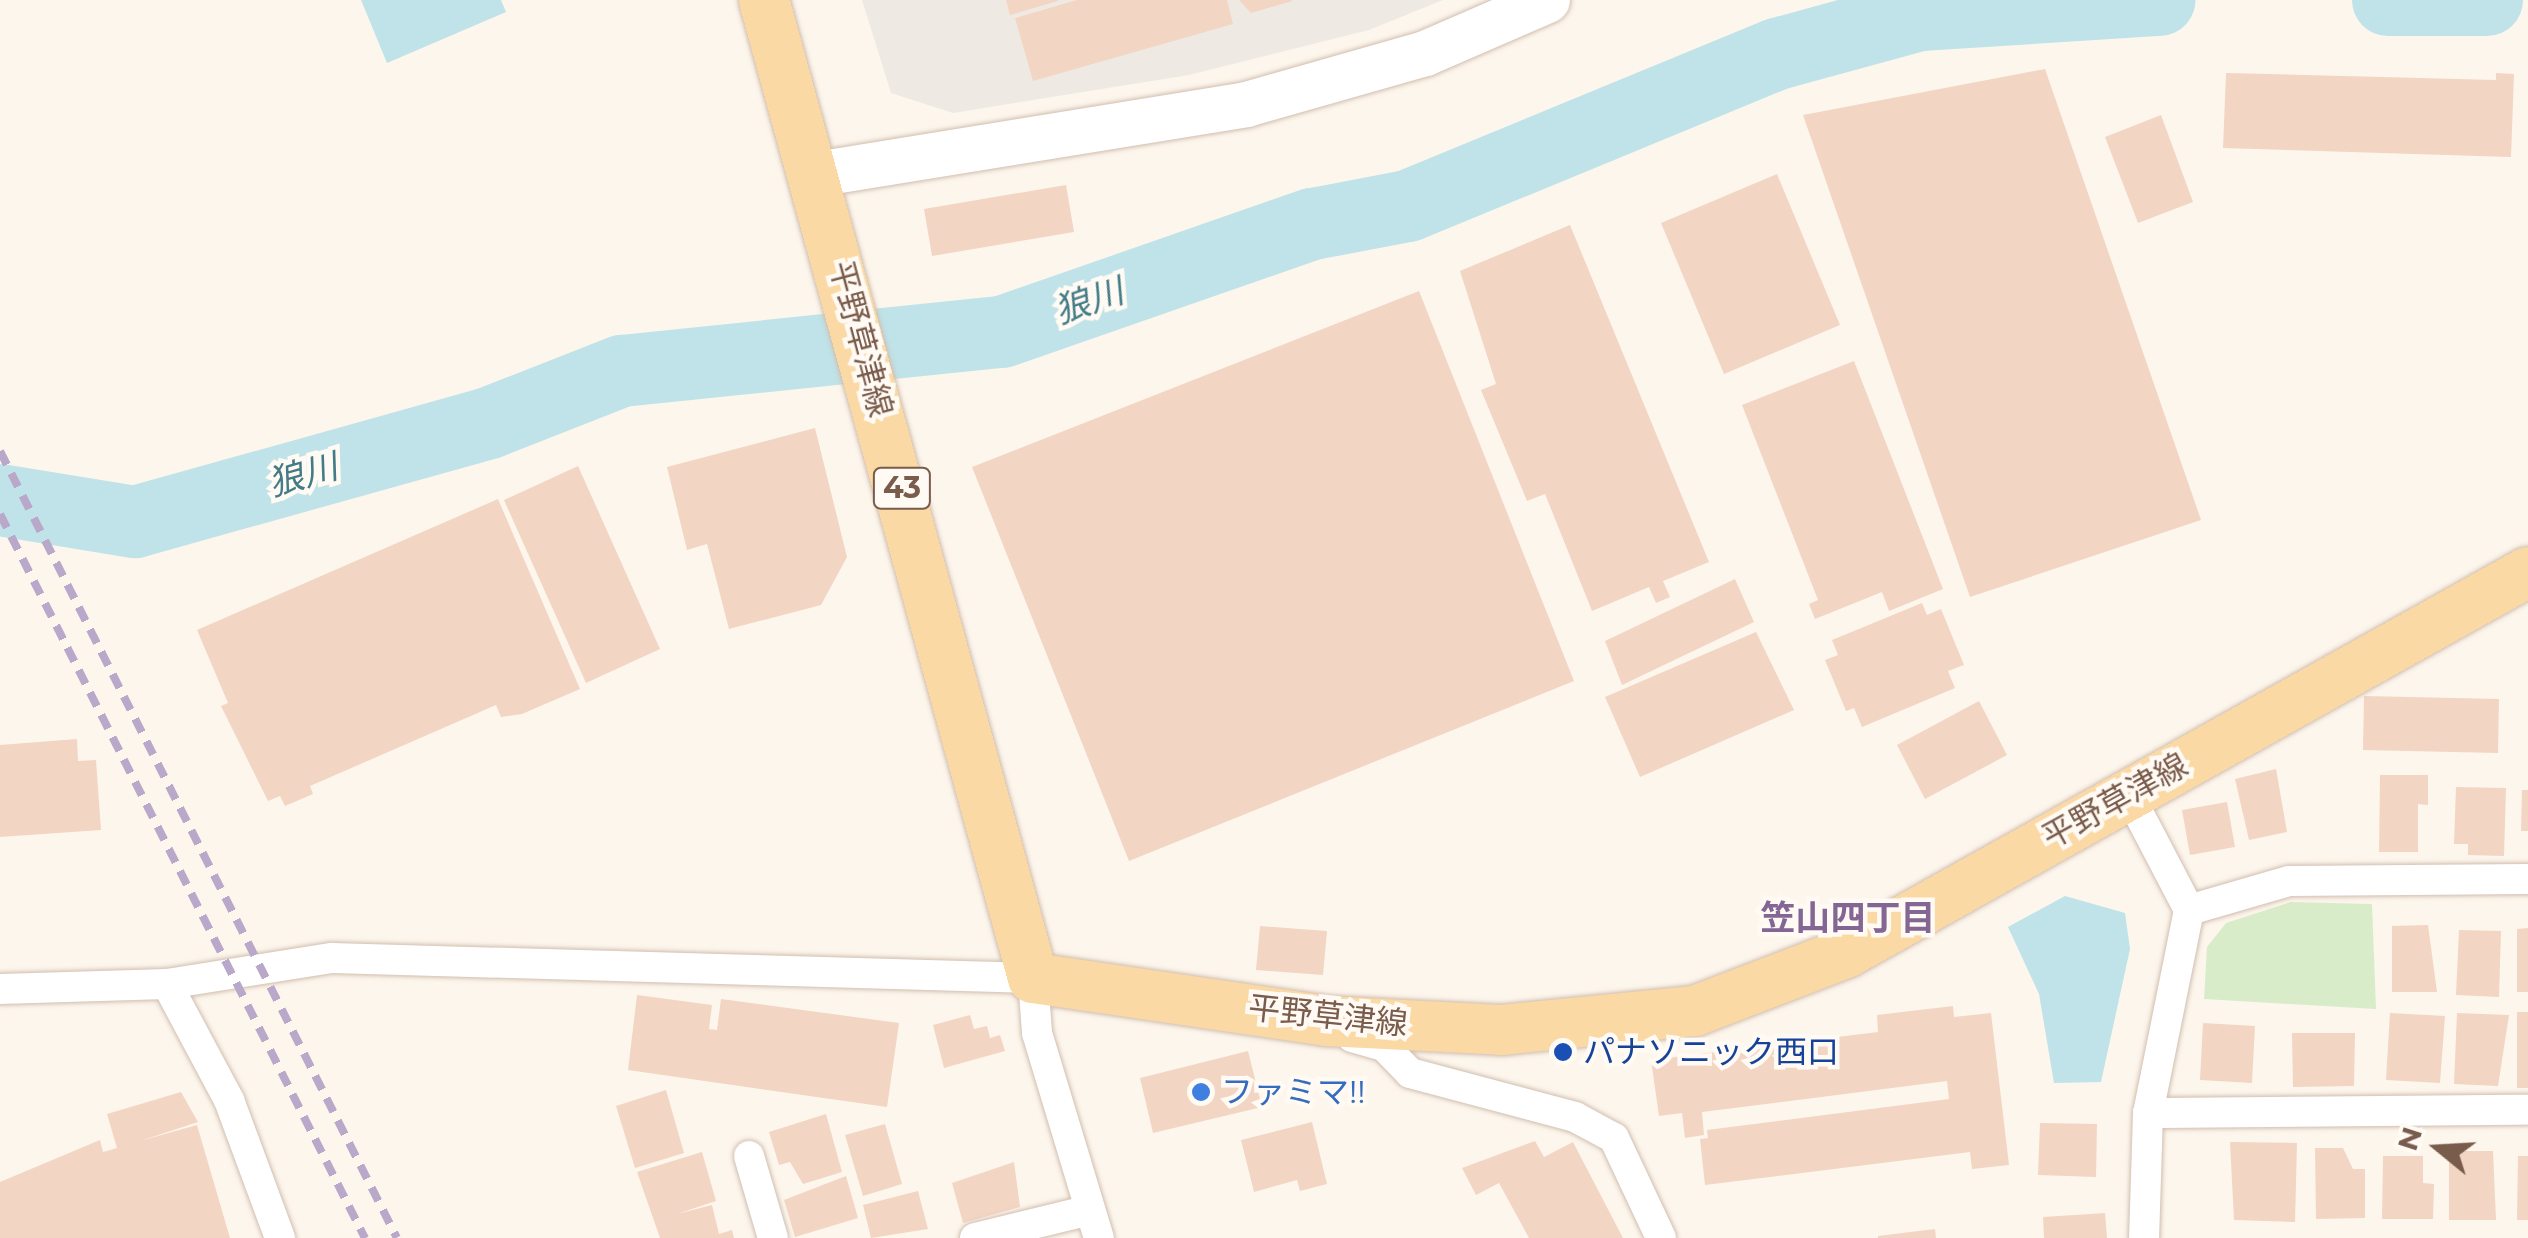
<!DOCTYPE html>
<html>
<head>
<meta charset="utf-8">
<style>
  body { margin:0 }
  #map { position:relative; width:2528px; height:1238px; overflow:hidden; background:#fdf6ec; font-family:Montserrat,"Noto Sans JP",sans-serif }
  div>[style] { position:absolute }
  [style*='--x'] { left:calc(var(--x)*1px); top:calc(var(--y)*1px); width:calc(var(--w)*1px); rotate:calc(var(--a)*1deg) }
  .industrial>* { inset:0; background:#efe9e4 }
  .green>* { inset:0; background:#d8ecc9 }
  .water>* { inset:0; background:#bfe3e8 }
  .river>* { height:72px; margin:-36px; padding:0 36px; transform-origin:36px; border-radius:36px; background:#bfe3e8 }
  .building>* { inset:0; background:#f3d5c3 }
  .roads { filter:drop-shadow(0 0 2px #d1beb0) drop-shadow(0 0 2px #d1beb0) }
  .street>* { height:30px; margin:-15px; padding:0 15px; transform-origin:15px; border-radius:15px; background:#fff }
  .secondary>* { height:45px; margin:-22.5px; padding:0 22.5px; transform-origin:22.5px; border-radius:22.5px; background:#fff }
  .primary>* { height:50px; margin:-25px; padding:0 25px; transform-origin:25px; border-radius:25px; background:#fbd9a5 }
  .rail>* { height:8px; margin-top:-4px; transform-origin:0; background:repeating-linear-gradient(90deg,#b9a8c9 0 15px,transparent 0 25px) }
  .dots>* { width:28px; height:28px; translate:-50% -50%; box-sizing:border-box; border:5px solid #fffaf3; border-radius:50% }
  span { translate:-50% -50%; white-space:nowrap; text-align:center; line-height:1.15; -webkit-text-stroke:9px #fffaf3; paint-order:stroke }
  .shield-label span { padding:2px 8px; background:#fffaf3; border:2px solid; border-radius:8px; -webkit-text-stroke-width:0 }
  .shield-label { font-size:30px; color:#7a5c4d; font-weight:700 }
  .street-label { font-size:32px; color:#7a5c4d }
  .transit-label { font-size:32px; color:#164399 }
  .left { translate:0 -50%; text-align:left }
  .shop-label { font-size:32px; color:#366cbe }
  .water-label { font-size:35px; color:#437c86; font-style:italic }
  .neighbourhood-label { font-size:35px; color:#846695; font-weight:700 }
  .north { position:absolute; left:2388px; top:1098px; width:100px; height:100px; -webkit-text-stroke:8px #fffaf3; paint-order:stroke; rotate:288deg; font-size:28px; font-weight:700; line-height:40px; text-align:center; color:#7a5c4d }
  .north::after { content:''; display:block; margin:auto; width:35px; height:45px; background:#7a5c4d; clip-path:polygon(50% 0,100% 100%,50% 72%,0 100%) }
</style>
</head>
<body>
<div id="map">
  <div class="industrial">
    <div style="clip-path:polygon(862px 0,1443px 0,1369px 30px,1189px 75px,953px 113px,891px 93px)"></div>
  </div>
  <div class="green">
    <div style="clip-path:polygon(2291px 902px,2372px 904px,2376px 1009px,2204px 999px,2207px 947px,2226px 923px)"></div>
  </div>
  <div class="water">
    <div style="clip-path:polygon(361px 0,501px 0,506px 12px,387px 63px)"></div>
    <div style="clip-path:polygon(2065px 896px,2125px 913px,2130px 949px,2101px 1082px,2054px 1083px,2039px 994px,2008px 927px)"></div>
  </div>
  <div class="river">
    <div style="--x:2388;--y:0;--w:99;--a:0"></div>
    <div style="--x:0;--y:500;--w:137;--a:9.3"></div>
    <div style="--x:135;--y:522;--w:368;--a:-15.6"></div>
    <div style="--x:489;--y:423;--w:143;--a:-21.4"></div>
    <div style="--x:622;--y:371;--w:382;--a:-5.9"></div>
    <div style="--x:1002;--y:332;--w:329;--a:-19.2"></div>
    <div style="--x:1313;--y:224;--w:97;--a:-10.7"></div>
    <div style="--x:1408;--y:206;--w:399;--a:-22.4"></div>
    <div style="--x:1777;--y:54;--w:148;--a:-15.3"></div>
    <div style="--x:1920;--y:15;--w:240;--a:-3.6"></div>
  </div>
  <div class="building">
    <div style="clip-path:polygon(1006px 0,1058px 0,1058px 1px,1010px 15px)"></div>
    <div style="clip-path:polygon(1077px 0,1227px 0,1233px 24px,1033px 81px,1015px 18px)"></div>
    <div style="clip-path:polygon(1239px 0,1292px 0,1292px 1px,1251px 13px)"></div>
    <div style="clip-path:polygon(2045px 69px,2201px 520px,1970px 597px,1803px 115px)"></div>
    <div style="clip-path:polygon(2226px 73px,2496px 80px,2496px 73px,2514px 74px,2511px 157px,2223px 148px)"></div>
    <div style="clip-path:polygon(2161px 115px,2193px 202px,2138px 223px,2105px 137px)"></div>
    <div style="clip-path:polygon(1777px 174px,1840px 325px,1724px 374px,1661px 223px)"></div>
    <div style="clip-path:polygon(1066px 185px,1074px 232px,932px 256px,924px 209px)"></div>
    <div style="clip-path:polygon(1570px 225px,1709px 562px,1663px 581px,1670px 597px,1656px 603px,1649px 587px,1592px 611px,1545px 494px,1527px 501px,1481px 390px,1496px 384px,1460px 271px)"></div>
    <div style="clip-path:polygon(1419px 291px,1574px 681px,1129px 861px,972px 467px)"></div>
    <div style="clip-path:polygon(1854px 361px,1943px 589px,1889px 611px,1882px 592px,1815px 619px,1809px 604px,1818px 600px,1742px 405px)"></div>
    <div style="clip-path:polygon(815px 428px,847px 557px,821px 605px,729px 629px,707px 544px,687px 550px,667px 467px)"></div>
    <div style="clip-path:polygon(578px 466px,660px 649px,586px 683px,504px 500px)"></div>
    <div style="clip-path:polygon(498px 499px,580px 689px,522px 714px,501px 717px,496px 705px,310px 786px,313px 794px,285px 806px,280px 796px,268px 801px,221px 706px,228px 703px,197px 630px)"></div>
    <div style="clip-path:polygon(1735px 579px,1754px 622px,1622px 685px,1605px 641px)"></div>
    <div style="clip-path:polygon(1922px 603px,1927px 615px,1941px 609px,1964px 665px,1948px 671px,1955px 688px,1862px 727px,1854px 708px,1846px 711px,1825px 660px,1838px 655px,1832px 640px)"></div>
    <div style="clip-path:polygon(1756px 632px,1794px 710px,1640px 777px,1605px 697px)"></div>
    <div style="clip-path:polygon(2364px 696px,2499px 699px,2498px 753px,2363px 750px)"></div>
    <div style="clip-path:polygon(1979px 701px,2007px 755px,1925px 799px,1897px 745px)"></div>
    <div style="clip-path:polygon(77px 739px,78px 761px,96px 760px,101px 830px,0 837px,0 745px)"></div>
    <div style="clip-path:polygon(2276px 769px,2287px 832px,2249px 840px,2235px 779px)"></div>
    <div style="clip-path:polygon(2380px 775px,2428px 775px,2428px 805px,2418px 804px,2418px 852px,2379px 852px)"></div>
    <div style="clip-path:polygon(2456px 787px,2506px 788px,2504px 856px,2468px 855px,2468px 844px,2454px 844px)"></div>
    <div style="clip-path:polygon(2522px 790px,2528px 790px,2528px 831px,2521px 831px)"></div>
    <div style="clip-path:polygon(2227px 802px,2235px 847px,2190px 855px,2182px 810px)"></div>
    <div style="clip-path:polygon(2428px 925px,2437px 992px,2392px 992px,2392px 926px)"></div>
    <div style="clip-path:polygon(1260px 926px,1327px 931px,1323px 975px,1256px 970px)"></div>
    <div style="clip-path:polygon(2528px 928px,2528px 992px,2517px 992px,2517px 929px)"></div>
    <div style="clip-path:polygon(2459px 930px,2501px 931px,2499px 997px,2456px 995px)"></div>
    <div style="clip-path:polygon(637px 995px,712px 1005px,709px 1029px,717px 1030px,721px 999px,899px 1023px,887px 1107px,628px 1070px)"></div>
    <div style="clip-path:polygon(1953px 1006px,1954px 1017px,1991px 1013px,2009px 1165px,1972px 1169px,1970px 1152px,1705px 1185px,1700px 1139px,1708px 1138px,1707px 1130px,1949px 1099px,1947px 1081px,1702px 1112px,1704px 1135px,1685px 1138px,1682px 1113px,1659px 1116px,1651px 1060px,1878px 1032px,1877px 1015px)"></div>
    <div style="clip-path:polygon(2517px 1012px,2528px 1012px,2528px 1088px,2517px 1088px)"></div>
    <div style="clip-path:polygon(2390px 1013px,2445px 1016px,2440px 1083px,2386px 1080px)"></div>
    <div style="clip-path:polygon(2457px 1013px,2509px 1015px,2498px 1086px,2454px 1084px)"></div>
    <div style="clip-path:polygon(970px 1015px,974px 1029px,987px 1026px,990px 1038px,1000px 1035px,1005px 1051px,944px 1068px,933px 1025px)"></div>
    <div style="clip-path:polygon(2203px 1023px,2255px 1026px,2252px 1083px,2200px 1080px)"></div>
    <div style="clip-path:polygon(2292px 1033px,2355px 1033px,2354px 1086px,2293px 1087px)"></div>
    <div style="clip-path:polygon(1248px 1051px,1262px 1107px,1153px 1133px,1140px 1078px)"></div>
    <div style="clip-path:polygon(666px 1090px,684px 1153px,635px 1168px,616px 1106px)"></div>
    <div style="clip-path:polygon(181px 1092px,198px 1122px,140px 1141px,197px 1125px,230px 1238px,0 1238px,0 1182px,100px 1140px,103px 1152px,117px 1148px,107px 1114px)"></div>
    <div style="clip-path:polygon(826px 1114px,842px 1172px,803px 1184px,790px 1162px,779px 1165px,769px 1132px)"></div>
    <div style="clip-path:polygon(1312px 1122px,1327px 1184px,1300px 1191px,1297px 1180px,1254px 1192px,1241px 1140px)"></div>
    <div style="clip-path:polygon(2040px 1123px,2097px 1124px,2096px 1177px,2038px 1175px)"></div>
    <div style="clip-path:polygon(885px 1124px,902px 1184px,863px 1196px,845px 1135px)"></div>
    <div style="clip-path:polygon(1535px 1141px,1544px 1157px,1573px 1142px,1623px 1238px,1529px 1238px,1499px 1183px,1476px 1195px,1462px 1168px)"></div>
    <div style="clip-path:polygon(2230px 1142px,2297px 1143px,2295px 1222px,2234px 1220px)"></div>
    <div style="clip-path:polygon(2315px 1148px,2343px 1148px,2353px 1169px,2365px 1169px,2365px 1218px,2316px 1219px)"></div>
    <div style="clip-path:polygon(2449px 1151px,2493px 1151px,2496px 1220px,2449px 1220px)"></div>
    <div style="clip-path:polygon(702px 1152px,716px 1201px,677px 1214px,712px 1205px,719px 1234px,732px 1230px,734px 1238px,660px 1238px,637px 1172px)"></div>
    <div style="clip-path:polygon(2383px 1156px,2423px 1156px,2423px 1183px,2434px 1184px,2433px 1219px,2382px 1219px)"></div>
    <div style="clip-path:polygon(2518px 1156px,2528px 1156px,2528px 1220px,2517px 1220px)"></div>
    <div style="clip-path:polygon(1014px 1162px,1020px 1207px,963px 1223px,952px 1183px)"></div>
    <div style="clip-path:polygon(846px 1176px,858px 1218px,795px 1237px,784px 1200px)"></div>
    <div style="clip-path:polygon(918px 1191px,928px 1229px,871px 1238px,863px 1205px)"></div>
    <div style="clip-path:polygon(2105px 1213px,2107px 1238px,2044px 1238px,2043px 1217px)"></div>
    <div style="clip-path:polygon(1935px 1229px,1936px 1238px,1878px 1238px,1878px 1236px)"></div>
  </div>
  <div class="roads">
    <div class="street">
      <div style="--x:2129;--y:795;--w:130;--a:62.4"></div>
      <div style="--x:2189;--y:910;--w:207;--a:101.4"></div>
      <div style="--x:2148;--y:1113;--w:125;--a:91.8"></div>
      <div style="--x:2189;--y:910;--w:104;--a:-16.2"></div>
      <div style="--x:2289;--y:881;--w:239;--a:-0.5"></div>
      <div style="--x:167;--y:984;--w:132;--a:61.9"></div>
      <div style="--x:229;--y:1100;--w:147;--a:69.7"></div>
      <div style="--x:0;--y:989;--w:167;--a:-1.7"></div>
      <div style="--x:167;--y:984;--w:167;--a:-9"></div>
      <div style="--x:332;--y:958;--w:701;--a:1.63"></div>
      <div style="--x:1033;--y:978;--w:55;--a:85.8"></div>
      <div style="--x:1037;--y:1033;--w:214;--a:73.2"></div>
      <div style="--x:1352;--y:1037;--w:33;--a:16"></div>
      <div style="--x:1384;--y:1046;--w:37;--a:46"></div>
      <div style="--x:1410;--y:1073;--w:171;--a:14.9"></div>
      <div style="--x:1575;--y:1117;--w:44;--a:28.3"></div>
      <div style="--x:1614;--y:1138;--w:110;--a:64.8"></div>
      <div style="--x:2148;--y:1113;--w:380;--a:-0.5"></div>
      <div style="--x:749;--y:1156;--w:85;--a:73.7"></div>
      <div style="--x:975;--y:1238;--w:118;--a:-13.7"></div>
    </div>
    <div class="secondary">
      <div style="--x:815;--y:174;--w:437;--a:-9.2"></div>
      <div style="--x:1246;--y:104;--w:186;--a:-15.9"></div>
      <div style="--x:1425;--y:53;--w:133;--a:-23.5"></div>
    </div>
    <div class="primary">
      <div style="--x:764;--y:0;--w:1014;--a:74.62"></div>
      <div style="--x:1033;--y:978;--w:296;--a:8.3"></div>
      <div style="--x:1326;--y:1021;--w:175;--a:2.9"></div>
      <div style="--x:1501;--y:1030;--w:195;--a:-5.6"></div>
      <div style="--x:1695;--y:1011;--w:162;--a:-21"></div>
      <div style="--x:1846;--y:953;--w:781;--a:-29.19"></div>
    </div>
  </div>
  <div class="rail">
    <div style="--x:0;--y:451;--w:881;--a:63.23"></div>
    <div style="--x:0;--y:514;--w:811;--a:63.25"></div>
  </div>
  <div class="dots">
    <div style="left:1563px;top:1052px;background:#1a4fb4"></div>
    <div style="left:1201px;top:1092px;background:#3f7fe0"></div>
  </div>
  <div class="shield-label">
    <span style="left:902px;top:488px">43</span>
  </div>
  <div class="street-label">
    <span style="left:861px;top:339px;rotate:75deg">平野草津線</span>
    <span style="left:2115px;top:801px;rotate:-29deg">平野草津線</span>
    <span style="left:1328px;top:1016px;rotate:6deg">平野草津線</span>
  </div>
  <div class="transit-label">
    <span class="left" style="left:1583px;top:1052px">パナソニック西口</span>
  </div>
  <div class="shop-label">
    <span class="left" style="left:1221px;top:1092px">ファミマ!!</span>
  </div>
  <div class="water-label">
    <span style="left:1089px;top:301px;rotate:-19deg">狼川</span>
    <span style="left:303px;top:475px;rotate:-16deg">狼川</span>
  </div>
  <div class="neighbourhood-label">
    <span style="left:1848px;top:918px">笠山四丁目</span>
  </div>
  <div class="north">N</div>
</div>
</body>
</html>
